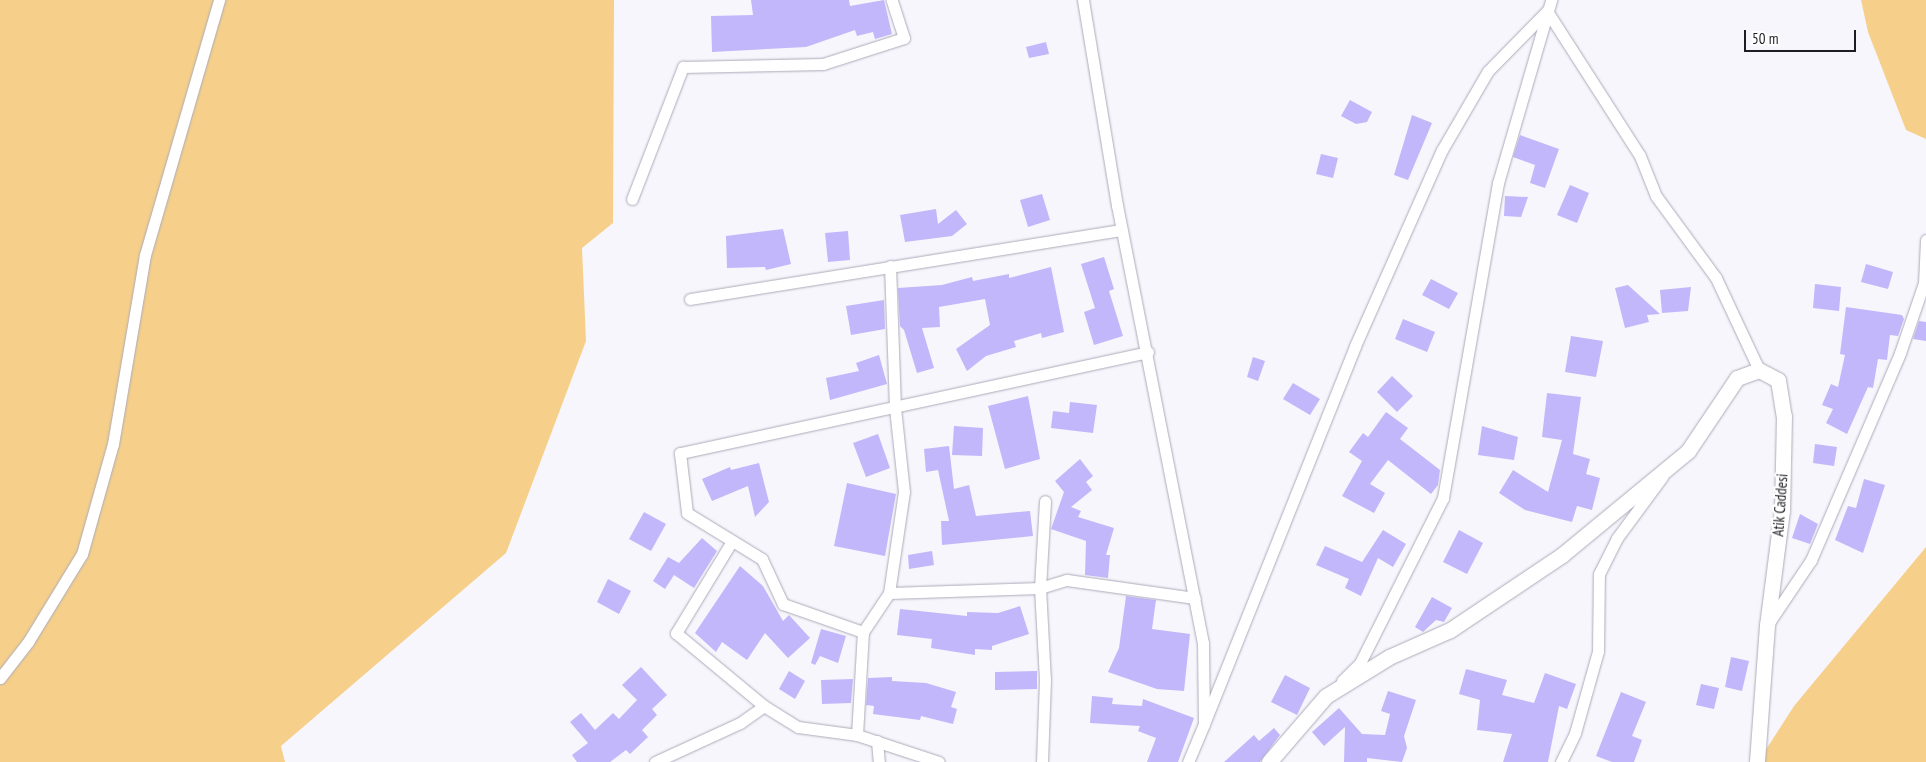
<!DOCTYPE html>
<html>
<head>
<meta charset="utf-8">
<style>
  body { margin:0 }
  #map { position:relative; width:1926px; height:762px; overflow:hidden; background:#f7f6fc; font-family:"PT Sans Narrow",sans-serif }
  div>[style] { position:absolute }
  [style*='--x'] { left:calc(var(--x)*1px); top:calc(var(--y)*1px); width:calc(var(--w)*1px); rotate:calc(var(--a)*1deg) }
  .green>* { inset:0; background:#f6d08a }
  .building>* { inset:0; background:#c2b7fa }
  .roads { filter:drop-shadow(0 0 1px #acaab9) drop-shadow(0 0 1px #acaab9) }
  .minor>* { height:11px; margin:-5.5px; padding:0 5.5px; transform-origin:5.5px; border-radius:5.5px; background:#fff }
  .tertiary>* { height:15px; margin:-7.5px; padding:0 7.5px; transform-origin:7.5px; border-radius:7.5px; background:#fff }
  span { translate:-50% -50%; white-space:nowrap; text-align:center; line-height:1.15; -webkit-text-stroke:4.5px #fff; paint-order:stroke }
  .street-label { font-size:15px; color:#1e1d23 }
  .scale { position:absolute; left:1744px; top:30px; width:112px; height:22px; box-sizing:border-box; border:2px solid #1e1d23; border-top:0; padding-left:6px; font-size:15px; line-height:18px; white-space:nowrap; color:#1e1d23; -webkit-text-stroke:4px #fff; paint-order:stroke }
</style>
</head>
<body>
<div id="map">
  <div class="green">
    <div style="clip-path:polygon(0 0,614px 0,613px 223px,582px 248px,586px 341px,506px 553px,281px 746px,285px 762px,0 762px)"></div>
    <div style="clip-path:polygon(1861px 0,1926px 0,1926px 139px,1906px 130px,1868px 32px)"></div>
    <div style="clip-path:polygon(1926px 547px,1926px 762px,1758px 762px,1794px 706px)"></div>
  </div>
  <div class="building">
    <div style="clip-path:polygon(751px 0,849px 0,850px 6px,884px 0,892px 34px,875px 39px,873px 32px,857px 36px,855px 30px,806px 47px,712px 52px,711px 16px,753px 15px)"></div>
    <div style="clip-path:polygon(1046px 42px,1049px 54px,1029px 58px,1026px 47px)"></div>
    <div style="clip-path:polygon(1350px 100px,1372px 112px,1367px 122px,1356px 124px,1341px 116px)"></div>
    <div style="clip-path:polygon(1412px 115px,1432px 123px,1408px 180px,1394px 175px)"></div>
    <div style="clip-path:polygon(1520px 135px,1559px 149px,1545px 188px,1530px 183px,1535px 165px,1513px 157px)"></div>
    <div style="clip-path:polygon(1321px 154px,1338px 158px,1333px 178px,1316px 174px)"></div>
    <div style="clip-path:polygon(1570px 185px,1589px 193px,1577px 223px,1557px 215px)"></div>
    <div style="clip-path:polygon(1042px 194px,1050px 220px,1028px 227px,1020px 200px)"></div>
    <div style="clip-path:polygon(1505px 196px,1528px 197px,1521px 217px,1504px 216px)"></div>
    <div style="clip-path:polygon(936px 209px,938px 224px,956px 210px,967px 224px,952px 236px,905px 242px,900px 215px)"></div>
    <div style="clip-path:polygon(783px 229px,791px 264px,766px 270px,765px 267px,727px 268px,726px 236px)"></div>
    <div style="clip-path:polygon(848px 231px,850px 260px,828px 262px,825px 233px)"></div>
    <div style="clip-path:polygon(1104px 257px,1114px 289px,1109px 291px,1123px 336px,1094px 345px,1084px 312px,1095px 308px,1081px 264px)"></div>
    <div style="clip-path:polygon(1866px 264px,1893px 272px,1888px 289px,1861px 282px)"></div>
    <div style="clip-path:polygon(1051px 267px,1064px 332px,1042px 338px,1041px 333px,1014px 341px,1016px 347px,986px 356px,967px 371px,956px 349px,990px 325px,985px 299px,939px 307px,940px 327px,922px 328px,934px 368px,917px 373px,904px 330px,900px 326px,898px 288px,942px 285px,972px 277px,973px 281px,1009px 274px,1009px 278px)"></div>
    <div style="clip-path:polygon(1431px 279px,1458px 293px,1449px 309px,1422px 295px)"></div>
    <div style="clip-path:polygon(1815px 284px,1841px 287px,1839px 311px,1813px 308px)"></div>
    <div style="clip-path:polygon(1628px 285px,1660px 314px,1647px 315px,1649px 322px,1625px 328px,1615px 288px)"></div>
    <div style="clip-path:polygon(1691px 287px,1688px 311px,1662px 313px,1660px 290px)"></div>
    <div style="clip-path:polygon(884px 300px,885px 329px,851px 335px,846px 306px)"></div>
    <div style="clip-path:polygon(1846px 307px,1902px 315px,1904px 319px,1898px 336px,1890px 335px,1887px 360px,1878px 359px,1873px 388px,1868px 387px,1847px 434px,1826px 423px,1833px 409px,1822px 405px,1831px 384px,1838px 387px,1845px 355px,1840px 354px)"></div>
    <div style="clip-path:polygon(1403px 319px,1435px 332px,1427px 352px,1395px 339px)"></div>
    <div style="clip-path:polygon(1919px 321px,1926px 322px,1926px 341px,1913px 339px)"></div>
    <div style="clip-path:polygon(1571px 336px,1603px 341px,1596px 377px,1565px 372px)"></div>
    <div style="clip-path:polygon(879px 355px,887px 384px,830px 400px,826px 378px,859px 371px,856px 363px)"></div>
    <div style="clip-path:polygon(1253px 357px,1265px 361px,1258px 381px,1247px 377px)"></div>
    <div style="clip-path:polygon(1392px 376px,1413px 396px,1397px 412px,1377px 392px)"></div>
    <div style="clip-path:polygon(1293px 383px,1320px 399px,1310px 415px,1283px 399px)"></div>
    <div style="clip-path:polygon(1547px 393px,1581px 397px,1573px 454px,1590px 459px,1586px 474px,1600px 478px,1592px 510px,1577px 506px,1572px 522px,1525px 510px,1499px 493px,1513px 470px,1548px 492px,1562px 440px,1542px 437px)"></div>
    <div style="clip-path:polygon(1028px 396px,1040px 459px,1005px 469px,988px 406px)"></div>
    <div style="clip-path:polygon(1070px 402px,1097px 405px,1093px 433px,1051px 428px,1053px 411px,1069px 413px)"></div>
    <div style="clip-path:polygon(1386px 412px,1408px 428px,1400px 439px,1440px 470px,1438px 485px,1431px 494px,1388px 460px,1370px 484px,1385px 493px,1374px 513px,1342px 496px,1362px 461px,1349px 452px,1363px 433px,1368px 437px)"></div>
    <div style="clip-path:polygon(954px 426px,983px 428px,982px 456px,952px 455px)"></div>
    <div style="clip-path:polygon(1482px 426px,1518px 437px,1514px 460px,1478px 455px)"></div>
    <div style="clip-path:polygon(878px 434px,890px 468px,866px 477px,853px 443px)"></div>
    <div style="clip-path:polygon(1815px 444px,1837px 447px,1834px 466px,1813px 463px)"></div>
    <div style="clip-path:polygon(949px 446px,954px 489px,969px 485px,976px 516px,1030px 511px,1033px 536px,942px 545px,941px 521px,949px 521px,938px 470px,926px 472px,924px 449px)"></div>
    <div style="clip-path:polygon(1080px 459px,1093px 476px,1086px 482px,1092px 490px,1071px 507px,1081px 511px,1078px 517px,1114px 528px,1106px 555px,1110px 555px,1108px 578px,1085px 575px,1086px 541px,1051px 529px,1064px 492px,1055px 481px)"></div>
    <div style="clip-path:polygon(759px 463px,769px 502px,755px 517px,748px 486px,712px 501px,702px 479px,730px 467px,731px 470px)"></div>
    <div style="clip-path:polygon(1864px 479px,1885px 485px,1863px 553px,1835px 540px,1848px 506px,1856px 508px)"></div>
    <div style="clip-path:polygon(847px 483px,896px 494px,885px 556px,834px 546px)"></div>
    <div style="clip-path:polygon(644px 512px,666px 524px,651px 551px,629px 539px)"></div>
    <div style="clip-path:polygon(1800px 514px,1818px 524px,1810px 544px,1792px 538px)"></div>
    <div style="clip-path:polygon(1383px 530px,1406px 544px,1393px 567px,1378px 558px,1361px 596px,1345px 588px,1349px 579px,1316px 565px,1325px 546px,1362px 562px)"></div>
    <div style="clip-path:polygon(1459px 530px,1483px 543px,1467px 574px,1443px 562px)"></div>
    <div style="clip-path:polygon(702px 538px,717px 551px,694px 588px,674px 575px,665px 589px,653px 581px,668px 557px,679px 563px)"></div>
    <div style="clip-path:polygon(932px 551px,934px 565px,909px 569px,908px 555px)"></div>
    <div style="clip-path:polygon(740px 566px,763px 586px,783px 621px,789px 615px,810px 638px,788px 658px,765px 633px,747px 660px,722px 642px,716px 652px,695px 633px)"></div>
    <div style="clip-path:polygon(608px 579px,631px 591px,619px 614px,597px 602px)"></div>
    <div style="clip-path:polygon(1126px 596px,1156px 600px,1152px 629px,1190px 634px,1184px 691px,1157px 689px,1108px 672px,1119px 648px)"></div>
    <div style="clip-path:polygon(1432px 597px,1452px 608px,1444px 622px,1436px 620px,1423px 632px,1415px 627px)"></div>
    <div style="clip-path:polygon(1020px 606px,1029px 634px,992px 646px,992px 650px,975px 649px,975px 655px,931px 648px,932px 639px,897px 635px,900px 609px,967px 616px,967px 612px,998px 613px)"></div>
    <div style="clip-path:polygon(821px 629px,846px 636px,838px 663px,820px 656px,815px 665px,811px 663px)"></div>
    <div style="clip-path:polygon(1731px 657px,1749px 661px,1742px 691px,1725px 687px)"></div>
    <div style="clip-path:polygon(641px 667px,667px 695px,652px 709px,657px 715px,642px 730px,648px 737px,630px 754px,626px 750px,610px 762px,577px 762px,572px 755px,588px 743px,570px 722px,581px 713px,595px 730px,613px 713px,619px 719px,637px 700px,622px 685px)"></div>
    <div style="clip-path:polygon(1466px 669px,1507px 680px,1502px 695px,1534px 703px,1545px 673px,1576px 684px,1567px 709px,1559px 706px,1548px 762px,1503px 762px,1512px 734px,1477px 730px,1480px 700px,1459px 694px)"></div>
    <div style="clip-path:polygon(789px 671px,805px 681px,795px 699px,779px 689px)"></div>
    <div style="clip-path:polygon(1037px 671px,1037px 689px,995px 690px,995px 672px)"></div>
    <div style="clip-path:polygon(1285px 675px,1310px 688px,1297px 715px,1271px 702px)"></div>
    <div style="clip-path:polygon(892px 677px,892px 681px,926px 683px,956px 692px,951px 707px,957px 709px,953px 724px,921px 716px,920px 720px,873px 714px,874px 706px,866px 705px,868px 678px)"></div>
    <div style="clip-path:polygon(853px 679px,851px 703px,822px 704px,821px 680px)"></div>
    <div style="clip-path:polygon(1701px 684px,1719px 688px,1714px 709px,1696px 705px)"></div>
    <div style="clip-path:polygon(1388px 691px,1416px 700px,1404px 736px,1407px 748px,1402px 762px,1367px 758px,1367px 762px,1344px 762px,1345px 727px,1324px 746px,1312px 732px,1339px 708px,1362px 734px,1385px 735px,1390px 714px,1381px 711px)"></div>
    <div style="clip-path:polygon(1621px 692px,1646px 702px,1632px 736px,1642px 740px,1634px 762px,1612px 762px,1596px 756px)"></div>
    <div style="clip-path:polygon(1092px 696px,1113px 698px,1112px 704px,1142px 706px,1143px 699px,1194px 718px,1178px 762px,1147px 762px,1156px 738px,1138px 731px,1140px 726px,1090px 723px)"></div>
    <div style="clip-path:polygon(1274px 728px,1280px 735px,1260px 762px,1224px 762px,1254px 735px,1259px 741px)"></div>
  </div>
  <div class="roads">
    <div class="minor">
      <div style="--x:1083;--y:0;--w:208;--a:80.6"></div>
      <div style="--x:1117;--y:205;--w:446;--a:78.9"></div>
      <div style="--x:1203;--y:643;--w:81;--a:89.3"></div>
      <div style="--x:1204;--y:724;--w:41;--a:112.8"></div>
      <div style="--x:632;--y:199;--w:142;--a:-68.9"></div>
      <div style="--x:683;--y:67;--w:140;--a:-1.2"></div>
      <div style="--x:823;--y:64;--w:85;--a:-17.8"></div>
      <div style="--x:904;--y:38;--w:40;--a:-108"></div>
      <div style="--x:690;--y:299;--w:437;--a:-9.1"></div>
      <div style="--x:1148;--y:352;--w:479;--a:167.8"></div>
      <div style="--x:680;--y:453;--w:60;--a:83.3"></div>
      <div style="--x:687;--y:513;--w:88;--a:31.5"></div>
      <div style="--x:762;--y:559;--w:50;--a:65"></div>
      <div style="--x:783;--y:604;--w:85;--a:19.3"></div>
      <div style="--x:863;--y:632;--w:47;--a:-56.3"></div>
      <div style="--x:889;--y:593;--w:151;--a:-1.9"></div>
      <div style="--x:1040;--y:588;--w:28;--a:-17"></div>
      <div style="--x:1067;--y:580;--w:129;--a:8"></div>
      <div style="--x:732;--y:541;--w:108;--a:121.3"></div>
      <div style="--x:676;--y:633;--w:114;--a:39.7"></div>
      <div style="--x:764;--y:706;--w:40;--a:32"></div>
      <div style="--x:798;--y:727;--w:60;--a:7.7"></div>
      <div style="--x:857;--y:735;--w:86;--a:18.2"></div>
      <div style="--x:889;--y:593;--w:102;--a:-81.6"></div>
      <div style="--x:904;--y:492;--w:84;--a:-96.1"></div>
      <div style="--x:895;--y:408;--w:142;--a:-92"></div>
      <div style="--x:1768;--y:624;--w:77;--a:-56.1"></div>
      <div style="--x:1811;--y:560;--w:225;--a:-66.7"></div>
      <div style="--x:1900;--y:353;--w:74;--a:-71.1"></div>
      <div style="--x:1924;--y:283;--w:43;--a:-87.3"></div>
      <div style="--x:0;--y:678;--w:46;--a:-52.1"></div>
      <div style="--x:28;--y:642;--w:103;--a:-58.5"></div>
      <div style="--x:82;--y:554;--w:114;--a:-74.3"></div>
      <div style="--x:113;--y:444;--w:192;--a:-80.4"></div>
      <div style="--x:145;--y:255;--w:266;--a:-73.8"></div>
      <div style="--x:1342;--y:681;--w:25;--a:-45"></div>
      <div style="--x:1360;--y:663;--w:185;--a:-63.3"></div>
      <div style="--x:1443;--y:498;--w:320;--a:-80.1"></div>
      <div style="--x:1498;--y:183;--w:191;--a:-73.8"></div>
      <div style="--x:1204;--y:724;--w:407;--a:-68.2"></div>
      <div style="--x:1355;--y:346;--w:214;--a:-66.1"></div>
      <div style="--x:1442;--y:150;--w:91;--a:-59.8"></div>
      <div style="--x:1488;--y:71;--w:84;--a:-45.5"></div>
      <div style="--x:1547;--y:11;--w:172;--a:57.3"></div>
      <div style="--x:1640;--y:156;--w:43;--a:68.2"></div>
      <div style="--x:1656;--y:196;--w:102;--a:53.8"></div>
      <div style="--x:1716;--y:278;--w:102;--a:64.9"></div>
      <div style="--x:857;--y:735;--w:103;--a:-86.7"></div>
      <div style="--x:877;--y:741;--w:21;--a:85"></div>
      <div style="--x:655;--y:762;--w:94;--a:-24.6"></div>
      <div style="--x:740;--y:723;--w:29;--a:-35"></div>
      <div style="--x:1042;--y:762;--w:82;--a:-87.9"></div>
      <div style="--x:1045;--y:680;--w:92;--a:-93.1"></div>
      <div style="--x:1040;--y:588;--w:87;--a:-86.7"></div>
      <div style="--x:1561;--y:762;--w:32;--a:-64"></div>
      <div style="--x:1575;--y:733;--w:85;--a:-74.3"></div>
      <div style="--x:1598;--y:651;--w:77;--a:-89.3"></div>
      <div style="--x:1599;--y:574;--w:40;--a:-63.4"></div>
      <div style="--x:1617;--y:538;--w:76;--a:-53.6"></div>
    </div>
    <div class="tertiary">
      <div style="--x:1269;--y:762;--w:87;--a:-49.2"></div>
      <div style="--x:1326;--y:696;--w:74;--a:-31.8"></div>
      <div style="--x:1389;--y:657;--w:67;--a:-23.9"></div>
      <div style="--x:1450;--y:630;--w:135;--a:-33.8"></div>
      <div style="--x:1562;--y:555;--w:163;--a:-39.5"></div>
      <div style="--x:1688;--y:451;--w:88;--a:-56.1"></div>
      <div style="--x:1737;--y:378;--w:23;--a:-20"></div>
      <div style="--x:1759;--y:370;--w:21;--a:28"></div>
      <div style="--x:1778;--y:380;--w:36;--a:81"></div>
      <div style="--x:1784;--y:416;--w:94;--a:91.2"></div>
      <div style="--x:1782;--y:510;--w:116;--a:97.4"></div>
      <div style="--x:1767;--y:625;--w:137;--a:94.2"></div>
    </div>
  </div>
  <div class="street-label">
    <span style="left:1780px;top:505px;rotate:-86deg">Atik Caddesi</span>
  </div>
  <div class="scale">50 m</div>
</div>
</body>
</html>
